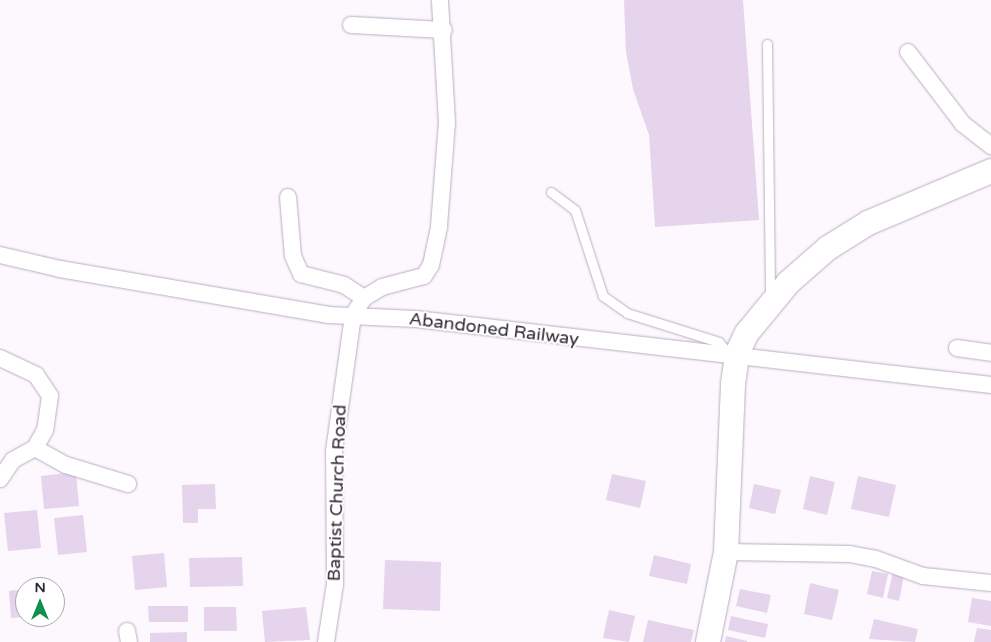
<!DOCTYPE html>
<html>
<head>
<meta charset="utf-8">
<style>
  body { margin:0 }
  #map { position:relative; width:991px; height:642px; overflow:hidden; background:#fcf8fd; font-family:"Varela Round",sans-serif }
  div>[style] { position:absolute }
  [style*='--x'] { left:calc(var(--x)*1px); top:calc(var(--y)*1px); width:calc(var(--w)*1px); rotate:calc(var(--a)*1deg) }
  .building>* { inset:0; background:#e5d4eb }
  .roads { filter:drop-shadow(0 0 1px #bcacc2) drop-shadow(0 0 1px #bcacc2) }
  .lane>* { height:9px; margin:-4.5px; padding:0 4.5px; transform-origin:4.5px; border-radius:4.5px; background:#fff }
  .street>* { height:16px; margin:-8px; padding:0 8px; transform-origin:8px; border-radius:8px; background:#fff }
  .secondary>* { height:24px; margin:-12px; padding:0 12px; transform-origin:12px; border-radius:12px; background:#fff }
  span { translate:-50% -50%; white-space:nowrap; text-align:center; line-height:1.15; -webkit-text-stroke:4px #fff; paint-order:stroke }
  .street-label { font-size:18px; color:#2e2830 }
  .north { position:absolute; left:15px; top:577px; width:50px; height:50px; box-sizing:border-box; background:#fff; border:1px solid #aba9ac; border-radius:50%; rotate:0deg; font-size:14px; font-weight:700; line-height:20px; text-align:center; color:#2e2830 }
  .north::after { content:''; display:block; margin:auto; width:18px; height:22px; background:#118f4b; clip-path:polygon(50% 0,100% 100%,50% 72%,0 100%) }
</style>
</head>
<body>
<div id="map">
  <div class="building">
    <div style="clip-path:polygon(624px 0,743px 0,759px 220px,655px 227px,649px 135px,633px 89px,626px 52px)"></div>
    <div style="clip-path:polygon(76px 472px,79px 506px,44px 509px,41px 476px)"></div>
    <div style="clip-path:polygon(612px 474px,646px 481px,640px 508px,606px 500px)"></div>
    <div style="clip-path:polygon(810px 476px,835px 482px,827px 515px,803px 509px)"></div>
    <div style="clip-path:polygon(858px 476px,896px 485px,889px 517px,851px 509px)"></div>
    <div style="clip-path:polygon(215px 484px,216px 509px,198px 509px,198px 523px,183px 523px,182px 485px)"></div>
    <div style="clip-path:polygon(754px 484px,781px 490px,775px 514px,749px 508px)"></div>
    <div style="clip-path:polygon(37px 510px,41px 548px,8px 551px,4px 513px)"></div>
    <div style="clip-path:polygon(83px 515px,87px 552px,58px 555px,54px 518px)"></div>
    <div style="clip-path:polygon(164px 553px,167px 587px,135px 590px,132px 556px)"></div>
    <div style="clip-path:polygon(654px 555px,691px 564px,687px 584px,649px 576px)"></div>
    <div style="clip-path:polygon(242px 557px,243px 586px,190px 587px,189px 558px)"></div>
    <div style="clip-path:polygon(385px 560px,441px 562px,440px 611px,383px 609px)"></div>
    <div style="clip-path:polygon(872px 571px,888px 574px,883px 598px,867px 594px)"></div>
    <div style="clip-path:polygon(893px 572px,904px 575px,899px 601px,887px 598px)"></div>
    <div style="clip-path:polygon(56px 583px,59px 614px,55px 614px,55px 584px)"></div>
    <div style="clip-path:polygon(810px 583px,839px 590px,832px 620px,804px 614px)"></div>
    <div style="clip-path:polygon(25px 589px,25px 617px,11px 618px,9px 591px)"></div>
    <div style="clip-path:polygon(740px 589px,771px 595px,767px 613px,736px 606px)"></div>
    <div style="clip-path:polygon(972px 598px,991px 601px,991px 626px,968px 622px)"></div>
    <div style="clip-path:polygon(148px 606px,188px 606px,188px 622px,149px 622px)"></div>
    <div style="clip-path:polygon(204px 607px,236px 607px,237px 631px,204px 631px)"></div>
    <div style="clip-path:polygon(306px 607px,310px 640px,265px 642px,262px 611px)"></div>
    <div style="clip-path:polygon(609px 610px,635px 616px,629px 642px,603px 638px)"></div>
    <div style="clip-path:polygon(731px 616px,768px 624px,765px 638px,728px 630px)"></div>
    <div style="clip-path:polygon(874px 619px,918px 629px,915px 642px,869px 639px)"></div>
    <div style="clip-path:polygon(648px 620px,694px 630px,691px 642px,643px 642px)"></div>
    <div style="clip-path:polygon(977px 628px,991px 630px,991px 642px,974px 642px)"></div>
    <div style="clip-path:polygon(187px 632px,187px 642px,150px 642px,150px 633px)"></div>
    <div style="clip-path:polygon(726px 636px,747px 641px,747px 642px,725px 642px)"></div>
  </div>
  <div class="roads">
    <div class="lane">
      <div style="--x:767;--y:44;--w:254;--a:89.3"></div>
      <div style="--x:551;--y:192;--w:30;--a:37"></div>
      <div style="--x:575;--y:210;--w:90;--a:72"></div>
      <div style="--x:603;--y:296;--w:29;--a:35"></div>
      <div style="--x:627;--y:313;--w:96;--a:17.5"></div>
      <div style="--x:719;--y:342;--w:14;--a:51"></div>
    </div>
    <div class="street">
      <div style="--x:351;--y:25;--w:93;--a:3.1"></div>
      <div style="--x:908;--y:52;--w:91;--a:52.6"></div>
      <div style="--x:963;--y:124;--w:36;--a:38"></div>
      <div style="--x:288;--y:197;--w:59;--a:85.2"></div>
      <div style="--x:293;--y:256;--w:20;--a:66"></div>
      <div style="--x:301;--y:274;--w:44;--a:14.3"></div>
      <div style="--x:344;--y:285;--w:24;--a:33"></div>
      <div style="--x:0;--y:255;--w:62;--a:13.1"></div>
      <div style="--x:60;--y:269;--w:273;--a:9.7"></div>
      <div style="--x:329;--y:315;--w:87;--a:2.6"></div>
      <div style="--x:416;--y:319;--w:579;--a:6.55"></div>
      <div style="--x:957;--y:348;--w:34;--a:8"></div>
      <div style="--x:0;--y:358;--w:40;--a:25"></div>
      <div style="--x:36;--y:375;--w:25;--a:56"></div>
      <div style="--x:50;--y:396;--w:34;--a:98"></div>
      <div style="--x:45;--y:430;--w:21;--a:119"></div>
      <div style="--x:35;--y:448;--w:25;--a:151"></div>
      <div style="--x:13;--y:460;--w:23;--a:124"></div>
      <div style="--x:35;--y:448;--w:35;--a:29"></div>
      <div style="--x:66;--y:465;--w:65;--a:17"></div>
      <div style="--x:726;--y:552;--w:124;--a:0.9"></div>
      <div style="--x:850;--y:554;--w:26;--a:11"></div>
      <div style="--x:876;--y:559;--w:50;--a:19.9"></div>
      <div style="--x:923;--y:576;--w:68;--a:5.9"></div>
      <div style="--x:127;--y:631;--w:11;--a:80"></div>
      <div style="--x:326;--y:642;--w:59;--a:-81.2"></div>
      <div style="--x:335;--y:584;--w:133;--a:-90.4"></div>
      <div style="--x:334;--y:451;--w:137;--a:-82"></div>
      <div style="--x:353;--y:315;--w:20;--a:-57"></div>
      <div style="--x:364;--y:298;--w:21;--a:-31"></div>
      <div style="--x:382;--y:287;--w:43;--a:-14.7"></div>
      <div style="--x:424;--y:276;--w:13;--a:-58"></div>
      <div style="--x:431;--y:265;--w:40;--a:-78"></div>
      <div style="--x:439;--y:226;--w:103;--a:-85.6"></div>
      <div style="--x:447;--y:123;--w:123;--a:-93.3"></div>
    </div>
    <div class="secondary">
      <div style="--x:708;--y:642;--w:92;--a:-78.7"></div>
      <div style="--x:726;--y:552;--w:168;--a:-87.6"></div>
      <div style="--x:733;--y:384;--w:30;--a:-82"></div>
      <div style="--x:737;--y:354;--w:23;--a:-65"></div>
      <div style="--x:747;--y:333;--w:65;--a:-50.6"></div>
      <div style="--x:788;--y:283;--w:53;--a:-41.2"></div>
      <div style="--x:828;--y:248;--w:47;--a:-32"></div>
      <div style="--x:868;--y:223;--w:134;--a:-22.9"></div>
    </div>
  </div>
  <div class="street-label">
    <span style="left:494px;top:329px;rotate:7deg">Abandoned Railway</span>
    <span style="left:337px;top:493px;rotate:-88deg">Baptist Church Road</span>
  </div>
  <div class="north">N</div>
</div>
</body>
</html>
